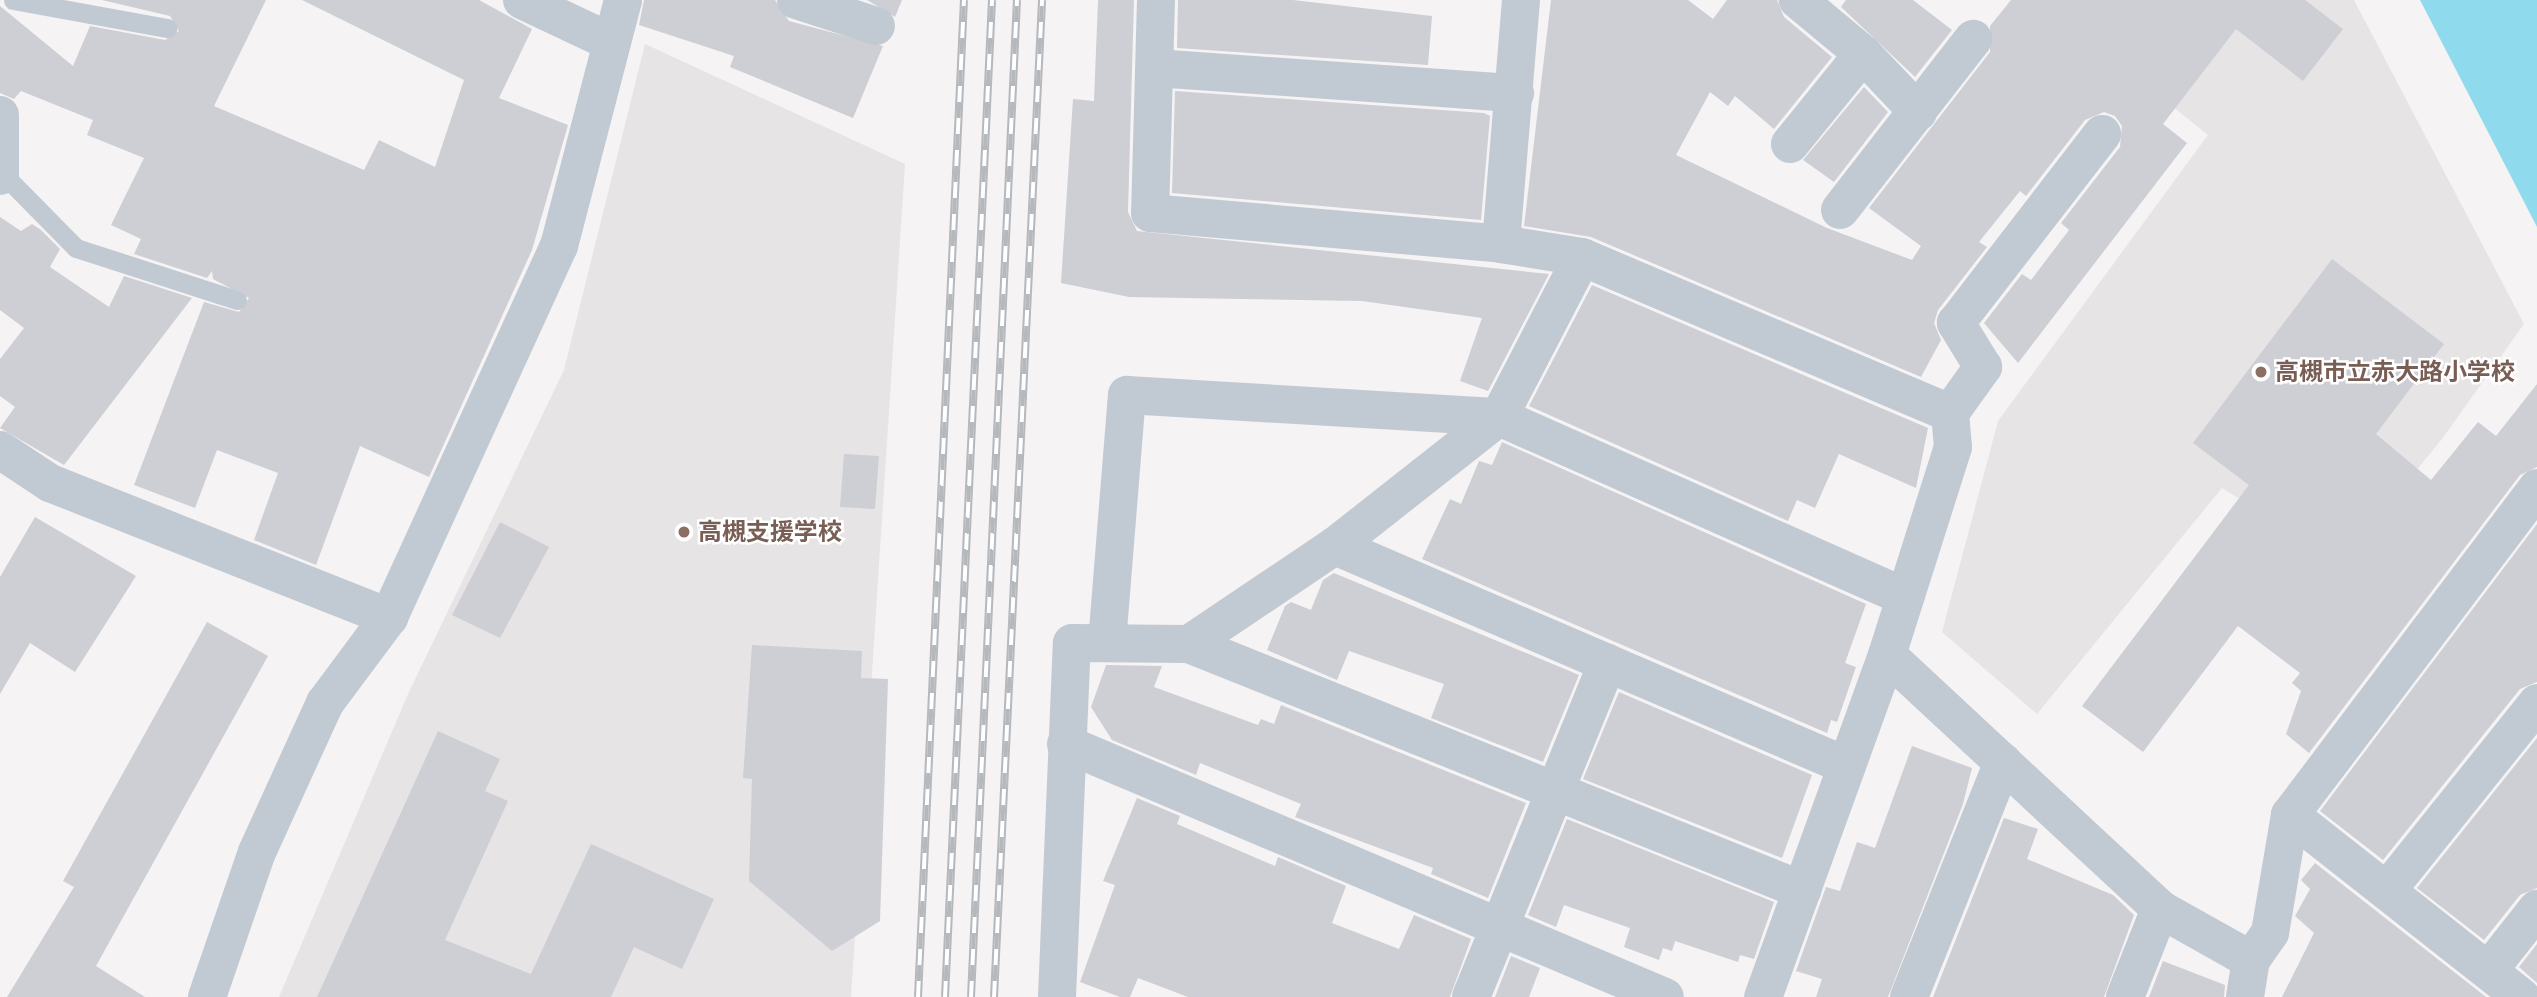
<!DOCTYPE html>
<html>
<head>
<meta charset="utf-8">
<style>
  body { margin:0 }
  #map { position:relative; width:2537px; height:997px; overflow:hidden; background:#f5f3f3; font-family:"Space Grotesk","Noto Sans JP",sans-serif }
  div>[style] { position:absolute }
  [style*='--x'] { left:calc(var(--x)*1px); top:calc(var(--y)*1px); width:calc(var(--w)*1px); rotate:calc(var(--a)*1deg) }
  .education>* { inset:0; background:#e6e4e5 }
  .water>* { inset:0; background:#90daee }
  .building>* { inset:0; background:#cdcfd5 }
  .service>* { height:19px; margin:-9.5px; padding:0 9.5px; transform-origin:9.5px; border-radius:9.5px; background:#c1cad2 }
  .minor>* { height:38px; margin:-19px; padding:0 19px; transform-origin:19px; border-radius:19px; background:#c1cad2 }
  .rail>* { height:8px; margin-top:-4px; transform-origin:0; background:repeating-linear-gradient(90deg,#fff 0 16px,#b5b8bd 0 32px); box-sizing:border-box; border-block:2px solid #b5b8bd }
  .dots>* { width:19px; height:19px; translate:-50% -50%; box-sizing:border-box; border:4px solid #fff; border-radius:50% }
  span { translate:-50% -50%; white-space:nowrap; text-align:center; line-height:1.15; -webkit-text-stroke:5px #fff; paint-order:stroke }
  .education-label { font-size:24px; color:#785e54; font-weight:700 }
  .left { translate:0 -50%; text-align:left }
</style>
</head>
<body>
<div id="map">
  <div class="education">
    <div style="clip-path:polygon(2039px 0,2354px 0,2524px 324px,2442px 439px,2341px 562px,2222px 488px,2037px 714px,1942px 632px,1998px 421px,2208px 135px)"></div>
    <div style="clip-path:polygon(645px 44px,905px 164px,851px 997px,279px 997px,408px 694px,564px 370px)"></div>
  </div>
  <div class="water">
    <div style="clip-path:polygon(2420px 0,2537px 0,2537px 227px)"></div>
  </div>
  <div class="building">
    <div style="clip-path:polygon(102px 0,266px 0,214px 106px,364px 170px,379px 140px,435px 167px,464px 80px,302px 0,479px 0,532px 29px,499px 98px,568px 125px,532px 250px,429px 477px,360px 446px,316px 565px,254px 540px,278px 473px,217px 450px,195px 508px,134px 485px,204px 302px,239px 312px,249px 298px,213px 279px,212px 271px,207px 278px,134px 254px,141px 239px,111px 225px,144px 158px,87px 135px,93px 120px,21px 91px,14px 99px,0 93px,0 6px,73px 66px,90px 26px,165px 40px,179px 31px,170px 16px)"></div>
    <div style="clip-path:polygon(644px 0,775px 0,789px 21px,883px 46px,853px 118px,730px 67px,734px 56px,639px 25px)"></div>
    <div style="clip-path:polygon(867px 0,902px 0,895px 17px)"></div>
    <div style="clip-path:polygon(1098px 0,1134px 0,1128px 212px,1137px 231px,1549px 274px,1488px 391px,1460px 381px,1482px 318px,1362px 301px,1129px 297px,1061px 283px,1073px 99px,1094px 101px)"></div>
    <div style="clip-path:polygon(1178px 0,1293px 0,1432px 16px,1428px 65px,1177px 48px)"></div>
    <div style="clip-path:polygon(1551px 0,1688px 0,1713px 19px,1727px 0,1777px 0,1784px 17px,1832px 57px,1774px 129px,1735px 96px,1728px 106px,1710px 92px,1676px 155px,1827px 228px,1912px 260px,1921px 246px,1869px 208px,1990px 52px,1990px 26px,2011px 0,2305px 0,2343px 29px,2303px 81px,2236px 29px,2163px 124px,2187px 143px,2018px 363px,1984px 323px,2022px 274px,2031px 280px,2069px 230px,2061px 223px,2120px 147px,2122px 126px,2115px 116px,2104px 112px,2085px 120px,2026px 196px,2020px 191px,1979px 242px,1987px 247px,1938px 310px,1934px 323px,1941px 340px,1921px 377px,1591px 237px,1524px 226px)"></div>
    <div style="clip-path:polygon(1846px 0,1913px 0,1952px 30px,1915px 77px,1841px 7px)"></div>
    <div style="clip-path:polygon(1864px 87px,1888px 112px,1834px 182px,1803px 160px)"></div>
    <div style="clip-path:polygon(1175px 91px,1484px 113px,1490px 116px,1481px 220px,1172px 193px)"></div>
    <div style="clip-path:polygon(0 217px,21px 231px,32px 224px,41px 230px,60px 249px,50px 267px,109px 307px,124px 276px,192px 298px,64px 465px,0 428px,15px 407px,0 396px,0 359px,24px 328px,0 310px)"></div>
    <div style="clip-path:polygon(2332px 259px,2444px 344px,2376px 434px,2431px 480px,2478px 422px,2496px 436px,2537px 384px,2537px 467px,2520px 475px,2309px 753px,2286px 734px,2301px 691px,2292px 683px,2300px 673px,2238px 626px,2143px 752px,2082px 706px,2249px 485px,2193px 443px)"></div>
    <div style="clip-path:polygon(1592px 285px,1928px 428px,1916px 488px,1839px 454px,1815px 508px,1797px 500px,1788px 521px,1529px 406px)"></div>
    <div style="clip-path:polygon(1502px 442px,1866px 604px,1845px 663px,1856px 667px,1837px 722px,1831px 720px,1827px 733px,1422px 559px,1450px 499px,1461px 504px,1479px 461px,1492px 465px)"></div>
    <div style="clip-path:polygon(844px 454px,879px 456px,875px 509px,840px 507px)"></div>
    <div style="clip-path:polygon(35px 517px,136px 576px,75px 672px,30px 643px,0 694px,0 577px)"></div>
    <div style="clip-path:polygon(500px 522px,549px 547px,500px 638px,452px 615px)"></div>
    <div style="clip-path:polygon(2537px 524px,2537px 682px,2520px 689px,2383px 860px,2320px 811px)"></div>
    <div style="clip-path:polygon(1334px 573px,1579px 675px,1543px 762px,1431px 718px,1444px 684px,1349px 651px,1337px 680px,1267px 650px,1285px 606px,1291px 602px,1311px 610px,1323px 580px)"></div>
    <div style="clip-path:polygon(207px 622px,268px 656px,96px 966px,145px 997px,7px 997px,74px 887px,63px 881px)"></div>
    <div style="clip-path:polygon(752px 645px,862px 651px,861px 678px,888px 679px,880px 921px,832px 951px,749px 881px,752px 779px,743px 778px)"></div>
    <div style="clip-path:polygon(1106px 665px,1162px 666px,1154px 687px,1258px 725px,1261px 719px,1274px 724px,1281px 705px,1526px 803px,1488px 898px,1431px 874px,1433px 868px,1295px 817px,1301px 804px,1200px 763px,1196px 775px,1112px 740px,1091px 707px)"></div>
    <div style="clip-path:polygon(1619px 692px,1812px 775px,1782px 858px,1583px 779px)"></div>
    <div style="clip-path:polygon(438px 731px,500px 759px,485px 791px,508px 801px,445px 940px,531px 974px,591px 844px,714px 899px,682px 969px,634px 947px,611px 997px,317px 997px)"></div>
    <div style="clip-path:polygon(2537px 738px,2537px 888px,2520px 895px,2484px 940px,2417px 888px)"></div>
    <div style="clip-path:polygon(1912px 746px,1972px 768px,1963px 804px,1888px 997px,1816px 997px,1822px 979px,1796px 971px,1826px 887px,1840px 891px,1857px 842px,1875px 848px)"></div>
    <div style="clip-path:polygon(1137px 798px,1180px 816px,1177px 824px,1275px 866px,1278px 857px,1346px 886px,1332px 923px,1399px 949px,1414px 915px,1471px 939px,1450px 997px,1188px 997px,1138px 978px,1130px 997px,1120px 997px,1080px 982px,1115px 885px,1103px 881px)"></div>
    <div style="clip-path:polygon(2004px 818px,2038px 829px,2027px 859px,2113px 895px,2134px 915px,2104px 997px,1933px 997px)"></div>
    <div style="clip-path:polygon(1567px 819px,1774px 902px,1754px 959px,1740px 955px,1738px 962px,1675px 941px,1672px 951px,1663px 948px,1659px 960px,1624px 947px,1630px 928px,1564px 905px,1556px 927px,1528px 915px)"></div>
    <div style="clip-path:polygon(2315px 863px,2486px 997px,2282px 997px,2314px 933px,2295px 916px,2310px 889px,2301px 880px)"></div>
    <div style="clip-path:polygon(2537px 944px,2537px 983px,2519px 967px)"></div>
    <div style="clip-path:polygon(1511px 956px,1540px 968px,1529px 997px,1495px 997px)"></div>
    <div style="clip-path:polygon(2163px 961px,2225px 985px,2224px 997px,2149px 997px)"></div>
  </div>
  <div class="service">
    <div style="--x:13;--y:0;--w:157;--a:10.3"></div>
    <div style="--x:2;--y:173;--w:105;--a:45.4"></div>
    <div style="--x:76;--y:248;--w:169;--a:17.9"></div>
  </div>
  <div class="minor">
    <div style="--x:522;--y:0;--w:98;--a:25.3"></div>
    <div style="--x:796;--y:0;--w:84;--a:18"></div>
    <div style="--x:1156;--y:0;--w:213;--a:91.6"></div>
    <div style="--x:1150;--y:213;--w:352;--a:5"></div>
    <div style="--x:1521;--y:0;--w:245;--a:94.7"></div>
    <div style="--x:1501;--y:244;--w:82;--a:9.1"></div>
    <div style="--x:1582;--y:257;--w:400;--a:23"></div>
    <div style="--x:1950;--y:413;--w:34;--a:85"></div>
    <div style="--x:1953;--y:447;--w:218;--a:107.6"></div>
    <div style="--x:1887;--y:655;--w:364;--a:109.9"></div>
    <div style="--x:1863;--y:54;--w:80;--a:46.5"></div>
    <div style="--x:1155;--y:68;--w:361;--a:4"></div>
    <div style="--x:0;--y:115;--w:61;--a:90"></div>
    <div style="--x:1790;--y:144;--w:116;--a:-51"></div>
    <div style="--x:1863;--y:54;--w:85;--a:-140.3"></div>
    <div style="--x:1840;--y:210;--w:217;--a:-52.1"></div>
    <div style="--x:1950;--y:413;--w:57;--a:-54.3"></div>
    <div style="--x:1983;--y:367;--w:52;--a:-121.5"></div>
    <div style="--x:1956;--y:323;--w:239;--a:-52.3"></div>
    <div style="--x:0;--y:450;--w:60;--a:33.4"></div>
    <div style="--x:50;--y:483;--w:365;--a:21.6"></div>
    <div style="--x:1335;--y:546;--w:557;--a:23.25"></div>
    <div style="--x:1107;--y:643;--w:249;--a:-85.4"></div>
    <div style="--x:1127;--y:395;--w:373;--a:3.4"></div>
    <div style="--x:1499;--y:417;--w:444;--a:23.9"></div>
    <div style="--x:1189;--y:644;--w:661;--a:21.87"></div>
    <div style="--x:1887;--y:655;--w:373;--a:42.9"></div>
    <div style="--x:2160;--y:909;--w:104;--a:29.3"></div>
    <div style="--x:1066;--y:744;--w:650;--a:22.9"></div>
    <div style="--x:2290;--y:815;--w:294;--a:38.2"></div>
    <div style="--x:2389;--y:888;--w:237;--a:-51.3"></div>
    <div style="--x:2489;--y:970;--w:78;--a:-51.8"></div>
    <div style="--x:207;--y:997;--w:153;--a:-71"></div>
    <div style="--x:257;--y:852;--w:164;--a:-65.5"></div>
    <div style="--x:325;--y:703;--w:107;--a:-53.3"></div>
    <div style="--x:389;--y:617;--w:408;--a:-65.4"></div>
    <div style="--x:559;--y:246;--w:254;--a:-75.4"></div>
    <div style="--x:1057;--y:997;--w:354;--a:-87.6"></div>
    <div style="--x:1072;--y:643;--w:117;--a:0.5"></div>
    <div style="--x:1189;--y:644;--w:176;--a:-33.9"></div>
    <div style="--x:1335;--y:546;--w:209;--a:-38.2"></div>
    <div style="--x:1499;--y:417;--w:180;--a:-62.6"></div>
    <div style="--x:1471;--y:997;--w:361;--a:-67.8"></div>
    <div style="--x:1909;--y:997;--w:253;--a:-68.2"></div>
    <div style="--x:2125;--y:997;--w:95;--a:-68.3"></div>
    <div style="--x:2245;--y:997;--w:37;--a:-81"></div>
    <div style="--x:2251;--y:960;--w:33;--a:-55"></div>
    <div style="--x:2270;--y:933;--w:120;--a:-80.4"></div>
    <div style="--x:2290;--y:815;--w:410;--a:-52.9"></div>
  </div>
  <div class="rail">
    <div style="--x:918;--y:997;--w:998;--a:-87.36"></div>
    <div style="--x:945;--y:997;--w:998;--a:-87.3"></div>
    <div style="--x:971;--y:997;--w:998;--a:-87.36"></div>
    <div style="--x:994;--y:997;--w:998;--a:-87.24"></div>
  </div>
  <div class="dots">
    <div style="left:2261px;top:372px;background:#8d6e63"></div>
    <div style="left:684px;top:532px;background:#8d6e63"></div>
  </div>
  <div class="education-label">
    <span class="left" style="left:2275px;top:372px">高槻市立赤大路小学校</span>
    <span class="left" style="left:698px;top:532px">高槻支援学校</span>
  </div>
</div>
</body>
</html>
